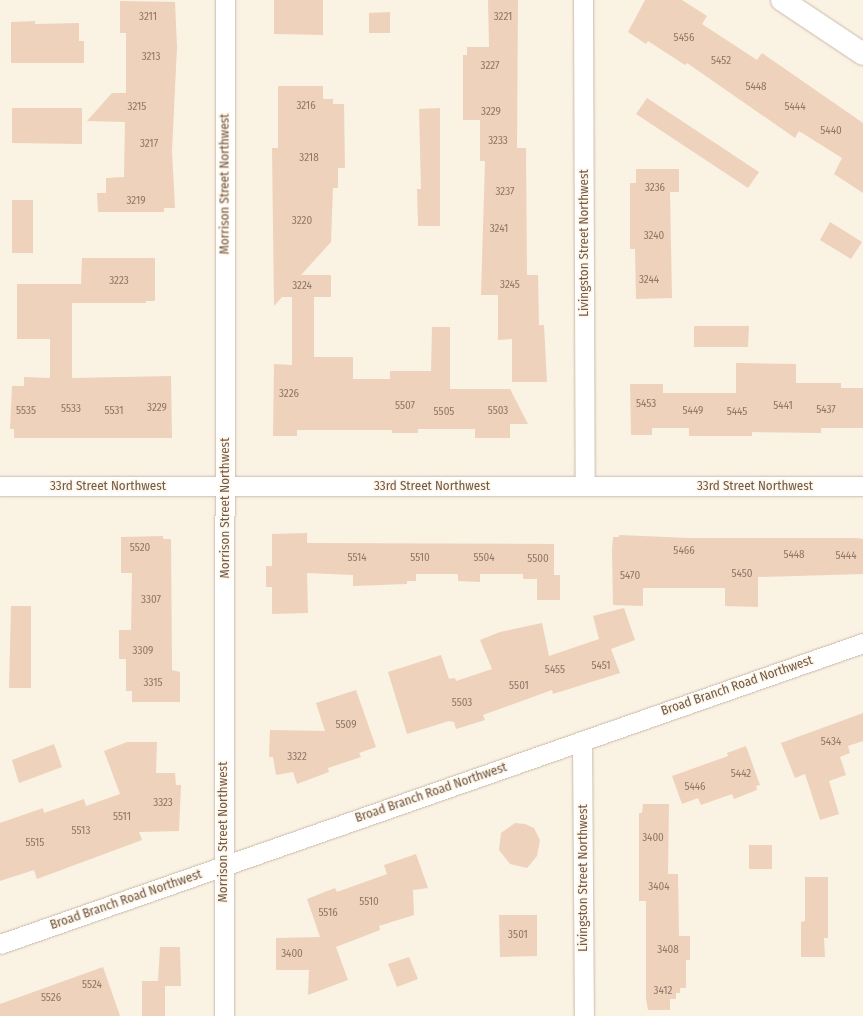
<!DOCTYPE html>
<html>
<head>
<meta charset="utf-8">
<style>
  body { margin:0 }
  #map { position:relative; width:863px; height:1016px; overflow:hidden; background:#faf2e3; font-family:"Fira Sans Condensed",sans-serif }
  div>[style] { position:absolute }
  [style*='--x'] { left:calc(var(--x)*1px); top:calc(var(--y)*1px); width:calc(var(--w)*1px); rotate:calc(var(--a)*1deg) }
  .building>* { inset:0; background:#eed2bc }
  .roads { filter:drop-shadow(0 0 1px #cabaaa) drop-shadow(0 0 1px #cabaaa) }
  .minor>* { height:19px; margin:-9.5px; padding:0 9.5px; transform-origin:9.5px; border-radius:9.5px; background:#fff }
  .tertiary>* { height:22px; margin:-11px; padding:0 11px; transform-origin:11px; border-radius:11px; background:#fff }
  span { translate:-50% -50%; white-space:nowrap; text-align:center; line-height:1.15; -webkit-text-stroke:3px #fef6e8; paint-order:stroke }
  .number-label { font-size:11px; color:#907867 }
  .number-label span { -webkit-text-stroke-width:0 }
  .street-label { font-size:13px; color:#705a4b }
</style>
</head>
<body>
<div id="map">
  <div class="building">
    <div style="clip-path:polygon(274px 0,323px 0,323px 35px,274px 34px)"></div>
    <div style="clip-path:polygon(488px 0,518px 0,517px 148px,526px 148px,527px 275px,538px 275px,539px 325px,544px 325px,547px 382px,512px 382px,512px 339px,498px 340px,498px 295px,481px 295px,485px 161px,480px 161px,480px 120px,463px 120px,463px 55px,467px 55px,467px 47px,489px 47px)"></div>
    <div style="clip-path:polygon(645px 0,682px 0,707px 16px,702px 24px,757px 60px,762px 53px,863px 123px,863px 193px,834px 174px,842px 158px,799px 131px,795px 138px,687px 63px,685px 65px,648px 41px,646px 44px,628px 32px)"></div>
    <div style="clip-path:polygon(120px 1px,175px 2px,177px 47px,172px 151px,175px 208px,164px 208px,164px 212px,98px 212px,97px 193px,106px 193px,106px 178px,124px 177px,125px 122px,87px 121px,112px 93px,126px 93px,126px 33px,120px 33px)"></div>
    <div style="clip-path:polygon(390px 12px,390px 33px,369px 33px,369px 13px)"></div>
    <div style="clip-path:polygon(35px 21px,35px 24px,79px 23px,79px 41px,84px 41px,84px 63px,11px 63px,11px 22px)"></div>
    <div style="clip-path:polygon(278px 86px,323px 86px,323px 99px,333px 99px,333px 104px,344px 104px,345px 168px,338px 168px,338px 188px,333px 188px,331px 242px,301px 275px,331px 275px,331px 297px,314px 297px,314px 357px,353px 357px,353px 379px,390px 379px,390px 371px,431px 371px,432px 327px,450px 327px,450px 389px,510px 389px,528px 424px,510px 424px,510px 438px,475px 438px,475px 429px,418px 429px,418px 433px,392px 433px,392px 430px,297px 430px,297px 436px,273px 436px,274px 364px,292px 365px,292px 297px,282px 297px,274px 306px,272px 148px,278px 148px)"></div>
    <div style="clip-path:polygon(647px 98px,759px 172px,748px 188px,636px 114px)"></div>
    <div style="clip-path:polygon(12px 108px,82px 108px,82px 144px,12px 143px)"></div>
    <div style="clip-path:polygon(440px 108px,440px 226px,418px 226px,417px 189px,421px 189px,419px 109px)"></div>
    <div style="clip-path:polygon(636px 169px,679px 169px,679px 192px,670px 192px,672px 298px,636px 299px,635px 249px,630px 249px,630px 183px,636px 183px)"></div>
    <div style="clip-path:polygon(12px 200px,33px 200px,33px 253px,12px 253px)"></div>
    <div style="clip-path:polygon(830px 222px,862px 242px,851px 259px,820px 240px)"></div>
    <div style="clip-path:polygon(82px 258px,155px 258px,155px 301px,146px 301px,146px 303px,72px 303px,72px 378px,171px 376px,172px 438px,14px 438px,14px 429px,10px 429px,12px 386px,24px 386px,24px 377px,50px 378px,50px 339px,17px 339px,17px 284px,81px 284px)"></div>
    <div style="clip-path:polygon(694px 326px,749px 326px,748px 347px,694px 347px)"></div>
    <div style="clip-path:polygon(736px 363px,796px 364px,796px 383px,841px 383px,841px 388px,863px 388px,863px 428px,821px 428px,821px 433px,752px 432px,752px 436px,689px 436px,689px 428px,652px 428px,652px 435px,631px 435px,630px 384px,663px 384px,663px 393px,736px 393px)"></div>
    <div style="clip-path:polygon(307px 533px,307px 543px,554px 544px,554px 575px,560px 575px,560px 600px,537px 600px,537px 579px,523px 579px,523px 574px,480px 574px,480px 582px,458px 581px,458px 574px,416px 574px,416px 581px,407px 581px,407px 584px,353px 586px,353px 575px,307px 573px,308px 613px,272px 614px,272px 587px,266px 587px,266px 566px,272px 566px,272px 534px)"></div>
    <div style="clip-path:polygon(619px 535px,689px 538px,857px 538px,863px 539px,863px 574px,758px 577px,758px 607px,725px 606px,725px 588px,643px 588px,643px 606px,613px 605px,612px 550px,613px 537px,619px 537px)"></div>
    <div style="clip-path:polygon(163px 536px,163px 539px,171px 539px,172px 670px,180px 672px,180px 702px,132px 702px,132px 691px,126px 691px,126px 659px,119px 659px,119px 630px,131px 630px,132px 573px,121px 573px,121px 537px)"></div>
    <div style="clip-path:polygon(11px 606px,31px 606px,31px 688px,9px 688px)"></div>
    <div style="clip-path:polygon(624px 608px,635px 640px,611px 649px,620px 673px,553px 694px,552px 690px,483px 715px,485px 720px,456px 729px,454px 722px,449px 721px,407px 734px,388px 672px,441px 655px,449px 679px,455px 678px,456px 681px,492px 669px,480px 640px,500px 632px,542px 623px,549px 656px,599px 639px,593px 616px)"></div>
    <div style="clip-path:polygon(356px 690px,376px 747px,359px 753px,361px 757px,328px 768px,329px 772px,297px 784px,293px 772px,276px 775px,273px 757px,269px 757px,270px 730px,325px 731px,316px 703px)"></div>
    <div style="clip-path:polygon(863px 713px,863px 741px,848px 746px,850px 753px,840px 757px,846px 775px,829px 781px,839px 814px,820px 820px,805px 774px,795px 778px,781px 743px)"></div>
    <div style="clip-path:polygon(127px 742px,157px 742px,156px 773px,175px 773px,176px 785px,181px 785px,179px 831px,139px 832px,142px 840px,37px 879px,34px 870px,0 881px,0 823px,43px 808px,44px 813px,84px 799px,86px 806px,120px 794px,104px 751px)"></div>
    <div style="clip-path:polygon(54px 744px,62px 767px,19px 783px,12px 760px)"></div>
    <div style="clip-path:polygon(746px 746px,760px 785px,756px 786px,757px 790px,734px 799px,732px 794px,701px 805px,698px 798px,682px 804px,672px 776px,728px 756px,727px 753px)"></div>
    <div style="clip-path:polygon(643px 804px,669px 804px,668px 874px,678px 874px,679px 936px,690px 936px,690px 960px,686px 960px,686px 988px,680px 988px,680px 993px,676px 993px,676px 999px,670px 999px,670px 1010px,648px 1010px,646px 999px,646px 901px,639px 901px,639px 813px,642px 813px)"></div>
    <div style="clip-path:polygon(515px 823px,525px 824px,534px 828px,540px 840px,537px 856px,527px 868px,510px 864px,499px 850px,501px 833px)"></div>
    <div style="clip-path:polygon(749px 845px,772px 845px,772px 869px,749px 869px)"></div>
    <div style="clip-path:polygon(416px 854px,428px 888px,413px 890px,414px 915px,379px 926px,380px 930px,336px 947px,348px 980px,308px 995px,309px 970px,276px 970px,276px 938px,320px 937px,307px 899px,335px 888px,337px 892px,387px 874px,384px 865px)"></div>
    <div style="clip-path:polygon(805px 877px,828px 877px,828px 938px,824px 938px,825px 957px,801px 957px,801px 922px,805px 921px)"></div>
    <div style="clip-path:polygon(499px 915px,537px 915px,537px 956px,500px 957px)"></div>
    <div style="clip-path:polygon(160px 947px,180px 947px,181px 986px,165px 986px,165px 1016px,142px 1016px,142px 981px,158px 981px)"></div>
    <div style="clip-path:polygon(409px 957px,418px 979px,397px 987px,388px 964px)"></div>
    <div style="clip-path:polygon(103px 967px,120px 1016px,0 1016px,0 1004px)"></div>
  </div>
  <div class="roads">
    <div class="minor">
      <div style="--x:583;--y:0;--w:486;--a:89.8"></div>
      <div style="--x:0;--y:486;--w:863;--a:0"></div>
      <div style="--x:582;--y:741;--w:275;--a:89.6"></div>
      <div style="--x:0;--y:944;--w:914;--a:-19.23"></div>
      <div style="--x:224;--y:1016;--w:1016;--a:-89.94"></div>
    </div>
    <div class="tertiary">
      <div style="--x:782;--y:0;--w:97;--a:33.7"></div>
    </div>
  </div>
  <div class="number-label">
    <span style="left:148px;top:17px">3211</span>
    <span style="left:503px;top:17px">3221</span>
    <span style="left:684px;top:38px">5456</span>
    <span style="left:151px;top:57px">3213</span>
    <span style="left:721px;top:61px">5452</span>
    <span style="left:490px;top:66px">3227</span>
    <span style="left:756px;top:87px">5448</span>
    <span style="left:306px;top:106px">3216</span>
    <span style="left:137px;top:107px">3215</span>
    <span style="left:795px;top:107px">5444</span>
    <span style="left:491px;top:112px">3229</span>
    <span style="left:831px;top:131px">5440</span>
    <span style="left:498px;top:141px">3233</span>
    <span style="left:149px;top:144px">3217</span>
    <span style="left:309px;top:158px">3218</span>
    <span style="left:655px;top:188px">3236</span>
    <span style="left:505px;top:192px">3237</span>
    <span style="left:136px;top:201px">3219</span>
    <span style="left:302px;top:221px">3220</span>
    <span style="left:499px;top:229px">3241</span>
    <span style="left:654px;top:236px">3240</span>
    <span style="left:649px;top:280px">3244</span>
    <span style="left:119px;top:281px">3223</span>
    <span style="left:510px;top:285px">3245</span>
    <span style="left:302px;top:286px">3224</span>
    <span style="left:289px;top:394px">3226</span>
    <span style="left:646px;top:404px">5453</span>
    <span style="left:405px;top:406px">5507</span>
    <span style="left:783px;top:406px">5441</span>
    <span style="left:157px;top:408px">3229</span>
    <span style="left:71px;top:409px">5533</span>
    <span style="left:826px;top:410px">5437</span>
    <span style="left:26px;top:411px">5535</span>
    <span style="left:114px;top:411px">5531</span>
    <span style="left:498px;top:411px">5503</span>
    <span style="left:693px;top:411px">5449</span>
    <span style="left:444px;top:412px">5505</span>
    <span style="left:737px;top:412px">5445</span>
    <span style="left:140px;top:548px">5520</span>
    <span style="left:684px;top:551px">5466</span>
    <span style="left:794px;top:555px">5448</span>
    <span style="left:846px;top:556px">5444</span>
    <span style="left:357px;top:558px">5514</span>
    <span style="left:420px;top:558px">5510</span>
    <span style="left:484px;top:558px">5504</span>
    <span style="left:538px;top:559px">5500</span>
    <span style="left:742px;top:574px">5450</span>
    <span style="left:630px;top:576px">5470</span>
    <span style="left:151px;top:600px">3307</span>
    <span style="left:143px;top:651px">3309</span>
    <span style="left:601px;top:666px">5451</span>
    <span style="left:555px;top:670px">5455</span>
    <span style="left:153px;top:683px">3315</span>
    <span style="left:519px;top:686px">5501</span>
    <span style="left:462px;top:703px">5503</span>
    <span style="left:346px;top:725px">5509</span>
    <span style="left:831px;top:742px">5434</span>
    <span style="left:297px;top:757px">3322</span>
    <span style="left:741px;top:774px">5442</span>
    <span style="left:695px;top:787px">5446</span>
    <span style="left:163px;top:803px">3323</span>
    <span style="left:122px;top:817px">5511</span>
    <span style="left:81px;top:831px">5513</span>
    <span style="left:653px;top:838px">3400</span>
    <span style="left:35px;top:843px">5515</span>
    <span style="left:659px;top:887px">3404</span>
    <span style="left:369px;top:902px">5510</span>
    <span style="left:328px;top:913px">5516</span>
    <span style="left:518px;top:935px">3501</span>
    <span style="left:668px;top:950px">3408</span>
    <span style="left:292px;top:954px">3400</span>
    <span style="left:92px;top:985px">5524</span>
    <span style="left:663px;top:991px">3412</span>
    <span style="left:51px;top:998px">5526</span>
  </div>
  <div class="street-label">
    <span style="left:225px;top:184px;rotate:-90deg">Morrison Street Northwest</span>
    <span style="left:584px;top:243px;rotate:-90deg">Livingston Street Northwest</span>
    <span style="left:108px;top:486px">33rd Street Northwest</span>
    <span style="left:432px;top:486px">33rd Street Northwest</span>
    <span style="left:755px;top:486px">33rd Street Northwest</span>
    <span style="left:225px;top:508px;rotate:-90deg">Morrison Street Northwest</span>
    <span style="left:737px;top:686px;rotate:-19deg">Broad Branch Road Northwest</span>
    <span style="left:431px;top:793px;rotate:-19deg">Broad Branch Road Northwest</span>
    <span style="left:223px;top:832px;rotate:-90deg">Morrison Street Northwest</span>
    <span style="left:583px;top:878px;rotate:-90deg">Livingston Street Northwest</span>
    <span style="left:126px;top:900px;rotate:-19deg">Broad Branch Road Northwest</span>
  </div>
</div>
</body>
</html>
